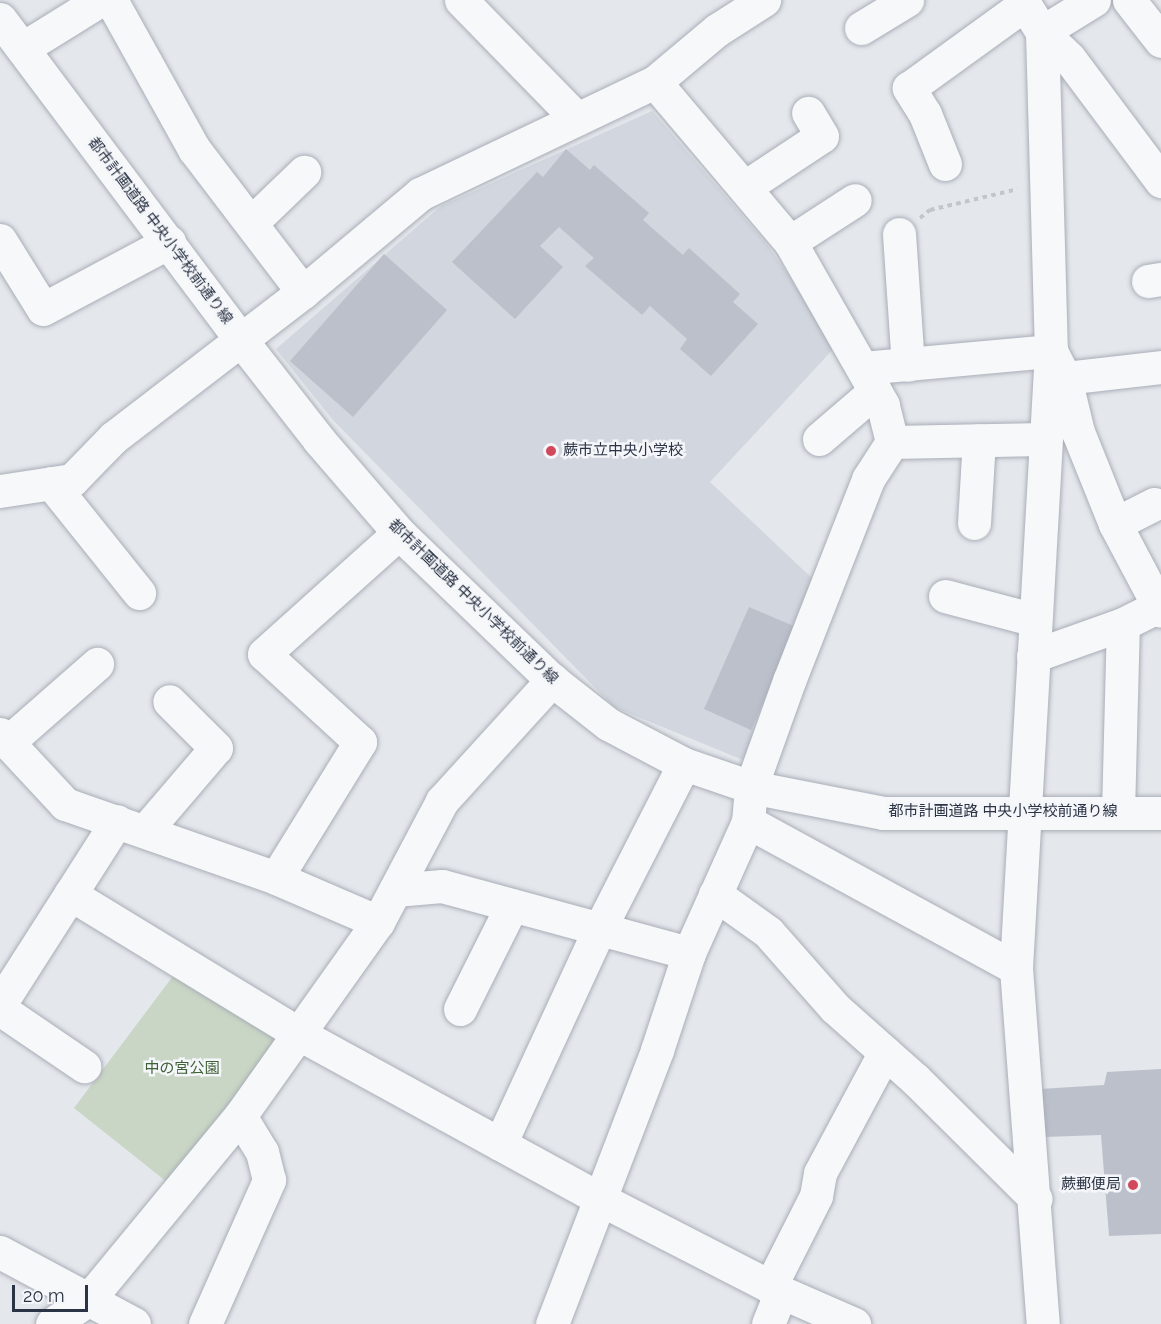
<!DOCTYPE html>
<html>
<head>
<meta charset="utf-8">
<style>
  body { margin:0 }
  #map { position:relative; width:1161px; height:1324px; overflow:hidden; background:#e4e7ec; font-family:Raleway,"Noto Sans JP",sans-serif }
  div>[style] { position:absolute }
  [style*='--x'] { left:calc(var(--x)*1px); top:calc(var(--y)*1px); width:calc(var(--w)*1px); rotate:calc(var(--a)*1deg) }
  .built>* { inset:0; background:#d2d6de }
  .green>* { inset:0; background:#c9d6c5 }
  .building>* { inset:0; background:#bbc0ca }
  .path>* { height:4px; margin-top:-2px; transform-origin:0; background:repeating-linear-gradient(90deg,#c2c5cb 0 4.5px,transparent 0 9px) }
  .roads { filter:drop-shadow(0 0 2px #a9aeb7) drop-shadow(0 0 2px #a9aeb7) }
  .minor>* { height:33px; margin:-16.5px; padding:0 16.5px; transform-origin:16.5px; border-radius:16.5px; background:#f7f8fa }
  .dots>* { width:16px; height:16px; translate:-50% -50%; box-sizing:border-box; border:3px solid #f4f6f9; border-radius:50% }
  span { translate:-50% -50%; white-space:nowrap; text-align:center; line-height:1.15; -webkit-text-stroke:5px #f4f6f9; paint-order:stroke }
  .street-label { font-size:15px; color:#2b3445 }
  .poi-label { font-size:15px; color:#2b3445 }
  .left { translate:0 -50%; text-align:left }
  .right { translate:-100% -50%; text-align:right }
  .park-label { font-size:15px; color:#3f6138 }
  .scale { position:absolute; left:12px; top:1285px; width:76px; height:27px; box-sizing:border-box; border:3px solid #2b3445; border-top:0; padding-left:8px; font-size:18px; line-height:21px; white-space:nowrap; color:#2b3445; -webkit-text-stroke:4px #f4f6f9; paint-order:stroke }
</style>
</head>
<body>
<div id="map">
  <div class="built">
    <div style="clip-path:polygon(652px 111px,766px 243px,837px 345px,710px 482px,813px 579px,743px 760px,614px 707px,333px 420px,276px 349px,441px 206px)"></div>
  </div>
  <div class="green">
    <div style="clip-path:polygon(176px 972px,284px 1040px,172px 1186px,74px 1108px)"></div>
  </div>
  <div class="building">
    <div style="clip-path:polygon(566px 149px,590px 170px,594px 165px,649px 213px,643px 220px,683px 255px,689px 248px,740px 294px,733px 302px,758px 324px,711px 376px,680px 349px,687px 339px,650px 306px,642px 315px,585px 266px,594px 258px,559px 227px,540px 246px,563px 267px,515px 319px,452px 262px,537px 172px,543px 177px)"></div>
    <div style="clip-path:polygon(384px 254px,447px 310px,353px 417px,290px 361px)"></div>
    <div style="clip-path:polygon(749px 607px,796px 627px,751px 730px,704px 709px)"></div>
    <div style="clip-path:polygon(1161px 1069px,1161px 1234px,1109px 1236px,1101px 1135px,1044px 1137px,1040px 1089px,1104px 1085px,1107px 1072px)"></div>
  </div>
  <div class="path">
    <div style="--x:920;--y:218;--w:13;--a:-39"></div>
    <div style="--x:930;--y:210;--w:90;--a:-13.4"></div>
  </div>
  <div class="roads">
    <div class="minor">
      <div style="--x:111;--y:0;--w:171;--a:60.9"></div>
      <div style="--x:194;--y:149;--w:180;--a:52.7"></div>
      <div style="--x:461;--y:0;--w:166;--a:45.7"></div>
      <div style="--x:1022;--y:0;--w:38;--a:58"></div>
      <div style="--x:1042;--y:32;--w:37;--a:44"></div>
      <div style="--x:1069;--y:58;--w:154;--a:53.2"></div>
      <div style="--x:1129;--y:0;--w:52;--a:52"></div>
      <div style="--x:0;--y:19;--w:401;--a:53.1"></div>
      <div style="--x:241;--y:340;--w:127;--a:52"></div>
      <div style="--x:319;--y:440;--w:123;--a:49.3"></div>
      <div style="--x:399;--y:533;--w:212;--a:43.9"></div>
      <div style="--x:552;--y:680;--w:71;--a:38.2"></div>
      <div style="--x:608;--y:724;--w:86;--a:27.8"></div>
      <div style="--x:684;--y:764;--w:71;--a:18.9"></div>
      <div style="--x:751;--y:787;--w:135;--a:11.1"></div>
      <div style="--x:883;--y:813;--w:278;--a:0"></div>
      <div style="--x:861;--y:28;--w:54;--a:-31.3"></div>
      <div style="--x:1042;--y:32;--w:319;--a:88.4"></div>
      <div style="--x:1051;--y:351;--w:30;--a:63"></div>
      <div style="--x:1065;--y:378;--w:56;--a:76.5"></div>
      <div style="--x:1078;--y:432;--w:99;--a:68.1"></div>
      <div style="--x:1115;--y:524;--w:98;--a:62.1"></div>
      <div style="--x:1042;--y:32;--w:61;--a:-31.6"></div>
      <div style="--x:23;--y:48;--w:91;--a:-31.9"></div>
      <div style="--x:945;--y:164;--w:54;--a:-111.8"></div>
      <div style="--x:925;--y:114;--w:31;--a:-122"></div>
      <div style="--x:909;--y:88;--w:143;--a:-35.9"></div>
      <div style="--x:745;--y:187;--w:92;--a:-33.5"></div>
      <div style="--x:822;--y:136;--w:27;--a:-121"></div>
      <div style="--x:251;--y:223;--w:74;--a:-43.9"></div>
      <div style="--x:899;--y:234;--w:131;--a:86.1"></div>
      <div style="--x:0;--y:240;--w:81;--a:58.1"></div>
      <div style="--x:43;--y:309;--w:143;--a:-28"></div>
      <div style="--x:790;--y:242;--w:77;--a:-32.9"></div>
      <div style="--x:1148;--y:281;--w:13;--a:-9"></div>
      <div style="--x:863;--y:368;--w:189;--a:-5.2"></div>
      <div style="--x:1051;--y:351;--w:618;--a:93.25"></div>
      <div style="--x:1016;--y:968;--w:357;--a:85.7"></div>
      <div style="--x:1065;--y:378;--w:97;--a:-6.5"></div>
      <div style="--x:819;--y:439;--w:74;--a:-40.6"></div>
      <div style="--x:892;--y:442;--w:151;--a:-1.1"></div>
      <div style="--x:51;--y:483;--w:141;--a:51.3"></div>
      <div style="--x:0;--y:491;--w:73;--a:-8.7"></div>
      <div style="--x:72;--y:480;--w:60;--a:-45.7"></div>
      <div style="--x:114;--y:437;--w:238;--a:-37.5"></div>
      <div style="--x:303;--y:292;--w:153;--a:-39.9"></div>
      <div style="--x:420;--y:194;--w:260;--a:-25.5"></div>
      <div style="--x:655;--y:82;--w:81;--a:-40"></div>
      <div style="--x:717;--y:30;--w:56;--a:-32.6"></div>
      <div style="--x:974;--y:523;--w:83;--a:-86.6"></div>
      <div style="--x:1115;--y:524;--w:44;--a:-27.1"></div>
      <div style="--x:945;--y:596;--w:93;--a:14.9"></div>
      <div style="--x:1033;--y:656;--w:96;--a:-19.6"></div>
      <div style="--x:0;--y:734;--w:96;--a:47.1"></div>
      <div style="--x:65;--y:804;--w:224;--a:19.3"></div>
      <div style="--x:276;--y:878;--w:111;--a:23.3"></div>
      <div style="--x:7;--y:743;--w:120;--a:-41.3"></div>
      <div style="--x:1118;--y:812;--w:188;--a:-88.5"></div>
      <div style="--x:1123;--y:624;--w:40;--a:-26.6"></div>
      <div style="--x:748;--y:822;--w:305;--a:28.6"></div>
      <div style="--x:145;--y:831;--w:109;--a:-49.5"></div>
      <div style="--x:216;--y:748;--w:66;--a:-135"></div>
      <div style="--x:276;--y:878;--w:160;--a:-58.3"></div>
      <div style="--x:360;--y:742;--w:130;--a:-137.5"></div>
      <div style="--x:264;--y:654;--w:181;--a:-41.9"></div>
      <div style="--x:395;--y:890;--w:47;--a:-4.9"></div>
      <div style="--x:442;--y:886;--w:256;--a:15.2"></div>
      <div style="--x:70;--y:894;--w:268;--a:31.4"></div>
      <div style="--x:299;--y:1034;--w:343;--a:28.7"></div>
      <div style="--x:600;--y:1199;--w:203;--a:27.2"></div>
      <div style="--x:781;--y:1292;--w:80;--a:23.7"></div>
      <div style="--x:715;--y:894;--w:65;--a:35.6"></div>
      <div style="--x:768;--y:932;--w:101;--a:48.6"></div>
      <div style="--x:835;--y:1008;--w:107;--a:41.6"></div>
      <div style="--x:915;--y:1079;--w:170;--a:44.8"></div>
      <div style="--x:0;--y:1004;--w:217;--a:-57.4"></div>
      <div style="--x:0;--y:1009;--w:102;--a:34.2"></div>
      <div style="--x:460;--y:1009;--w:116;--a:-63.4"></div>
      <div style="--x:500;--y:1144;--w:238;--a:-65.2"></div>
      <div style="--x:600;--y:928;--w:184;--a:-62.9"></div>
      <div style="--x:0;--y:1252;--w:152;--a:28.2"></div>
      <div style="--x:770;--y:1287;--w:102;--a:-63.2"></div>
      <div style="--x:816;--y:1196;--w:23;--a:-80"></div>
      <div style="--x:820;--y:1173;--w:137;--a:-61.8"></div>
      <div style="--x:52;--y:1324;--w:45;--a:-34"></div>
      <div style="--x:89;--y:1299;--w:237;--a:-50.5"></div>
      <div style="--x:240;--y:1116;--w:238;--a:-54.6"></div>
      <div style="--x:378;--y:922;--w:137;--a:-62.1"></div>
      <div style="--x:442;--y:801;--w:164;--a:-47.7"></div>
      <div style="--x:205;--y:1324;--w:158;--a:-66"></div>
      <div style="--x:269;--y:1180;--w:29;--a:-104"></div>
      <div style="--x:262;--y:1152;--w:42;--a:-121.4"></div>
      <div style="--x:552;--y:1324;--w:293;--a:-69"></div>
      <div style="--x:657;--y:1050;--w:102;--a:-71.7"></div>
      <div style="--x:689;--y:953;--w:144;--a:-65.8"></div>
      <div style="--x:748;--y:822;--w:35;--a:-85"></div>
      <div style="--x:751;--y:787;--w:113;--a:-70.3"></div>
      <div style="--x:789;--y:681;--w:217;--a:-68.6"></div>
      <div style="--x:868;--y:479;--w:44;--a:-57"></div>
      <div style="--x:892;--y:442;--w:38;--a:-104"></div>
      <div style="--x:883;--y:405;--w:188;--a:-119.7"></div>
      <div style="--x:790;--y:242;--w:209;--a:-130.2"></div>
      <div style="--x:768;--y:1324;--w:35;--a:-68"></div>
    </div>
  </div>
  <div class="dots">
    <div style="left:551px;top:451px;background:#d1495b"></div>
    <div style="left:1133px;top:1185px;background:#d1495b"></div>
  </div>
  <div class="street-label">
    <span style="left:160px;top:231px;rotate:53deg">都市計画道路 中央小学校前通り線</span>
    <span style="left:473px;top:602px;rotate:44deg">都市計画道路 中央小学校前通り線</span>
    <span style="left:1003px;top:812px">都市計画道路 中央小学校前通り線</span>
  </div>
  <div class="poi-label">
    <span class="left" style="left:563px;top:451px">蕨市立中央小学校</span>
    <span class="right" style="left:1121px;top:1185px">蕨郵便局</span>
  </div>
  <div class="park-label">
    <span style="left:182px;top:1069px">中の宮公園</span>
  </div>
  <div class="scale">20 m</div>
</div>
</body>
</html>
